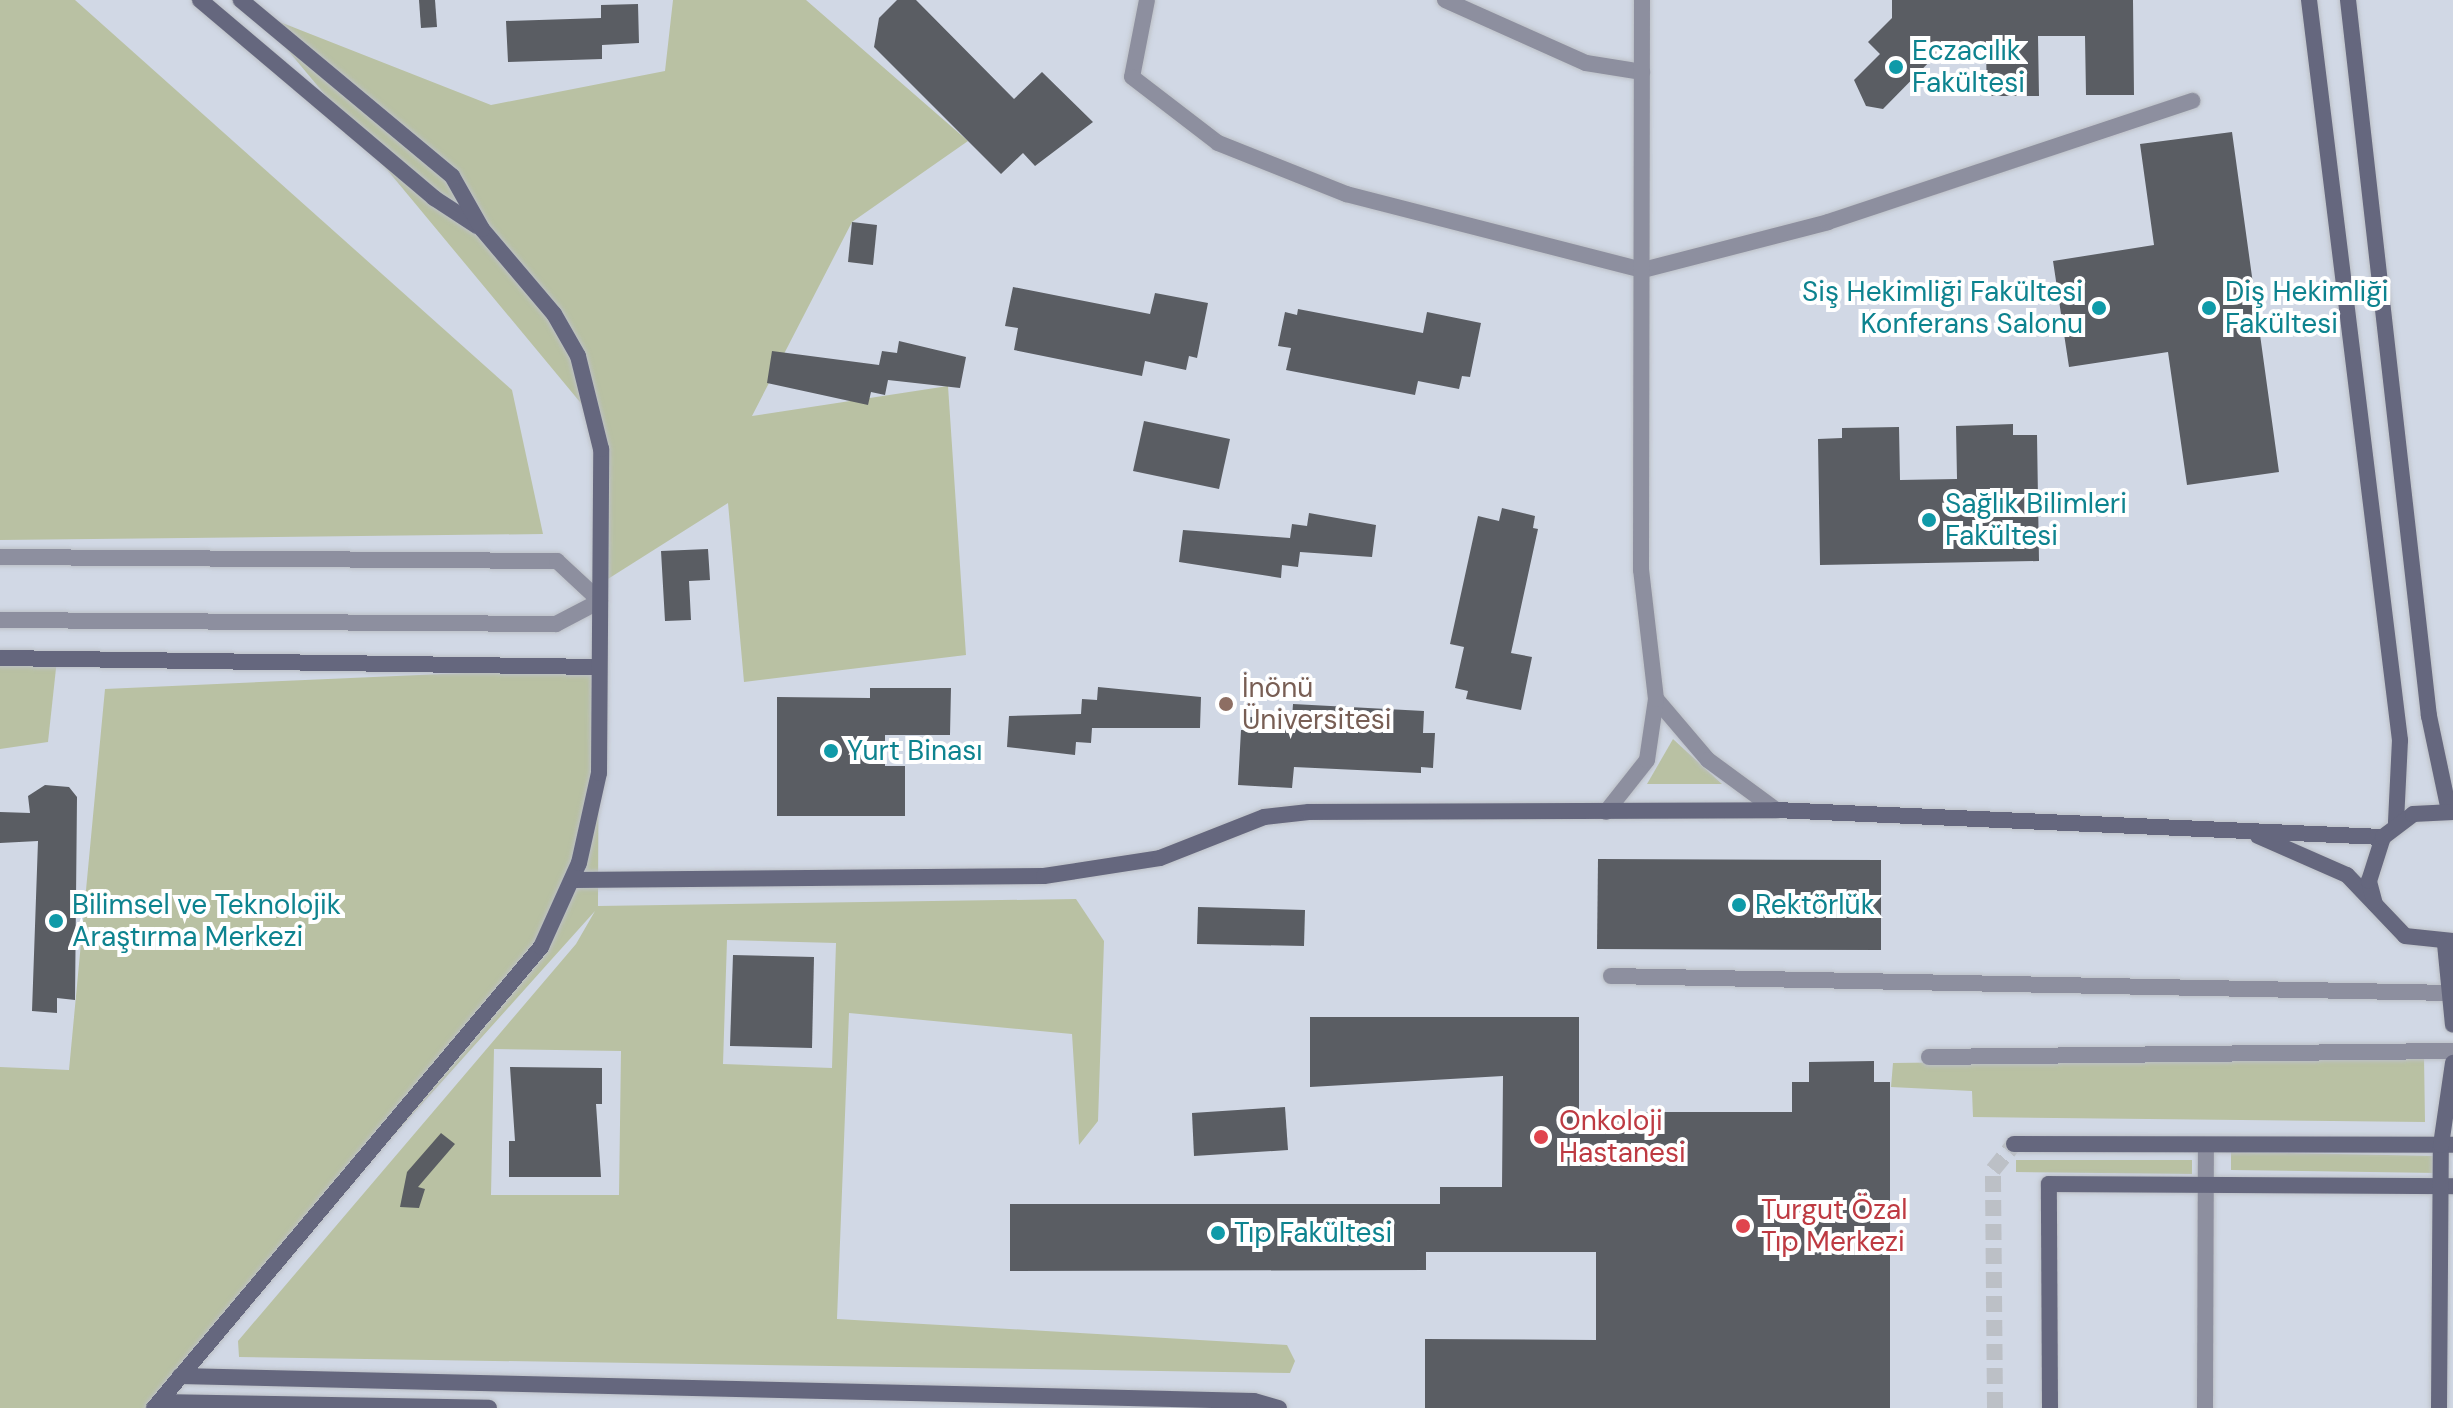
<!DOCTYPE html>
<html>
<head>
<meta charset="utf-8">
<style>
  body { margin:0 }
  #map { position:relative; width:2453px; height:1408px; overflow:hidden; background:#dfe3ea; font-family:"DM Sans",sans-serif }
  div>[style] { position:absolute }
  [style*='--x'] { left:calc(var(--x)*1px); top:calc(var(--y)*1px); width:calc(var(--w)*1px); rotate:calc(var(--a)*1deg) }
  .built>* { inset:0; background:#d1d8e5 }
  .green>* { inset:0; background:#b9c1a3 }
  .building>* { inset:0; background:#5a5d63 }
  .secondary-tunnel>* { height:16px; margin-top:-8px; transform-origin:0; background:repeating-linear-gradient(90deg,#bcc0c6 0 16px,transparent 0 24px) }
  .roads { filter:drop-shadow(0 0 2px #bcc0c6) drop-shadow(0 0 2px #bcc0c6) }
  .street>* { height:16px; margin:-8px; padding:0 8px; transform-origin:8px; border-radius:8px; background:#8d8f9f }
  .secondary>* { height:16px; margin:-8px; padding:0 8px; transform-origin:8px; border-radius:8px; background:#65677e }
  .dots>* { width:22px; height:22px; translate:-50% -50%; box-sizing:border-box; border:4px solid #fff; border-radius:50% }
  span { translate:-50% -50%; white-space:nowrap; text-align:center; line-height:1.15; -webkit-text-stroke:8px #fff; paint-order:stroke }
  .culture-label { font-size:28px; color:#0d838f }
  .left { translate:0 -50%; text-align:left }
  .right { translate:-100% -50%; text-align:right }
  .education-label { font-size:28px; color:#785e54 }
  .health-label { font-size:28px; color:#be3a42 }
</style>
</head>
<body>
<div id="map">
  <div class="built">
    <div style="clip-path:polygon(0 0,2453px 0,2453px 1408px,0 1408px)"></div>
  </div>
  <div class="green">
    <div style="clip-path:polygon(0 0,75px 0,512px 390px,543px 534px,0 540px)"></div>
    <div style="clip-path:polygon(673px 0,806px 0,968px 141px,852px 222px,752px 416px,948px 386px,966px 655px,744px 682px,728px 503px,600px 584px,599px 425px,257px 13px,491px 105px,665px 71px)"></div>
    <div style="clip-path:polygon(0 658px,57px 659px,48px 742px,0 749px)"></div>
    <div style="clip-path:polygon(evenodd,599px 667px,598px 906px,1076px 899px,1104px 941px,1098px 1121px,1079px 1145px,1072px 1034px,849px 1013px,837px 1319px,1287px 1345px,1295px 1361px,1290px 1373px,239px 1357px,238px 1341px,576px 944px,595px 911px,149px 1408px,0 1408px,0 1067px,69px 1070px,105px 689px,599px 667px,727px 940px,836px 943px,832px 1068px,723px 1064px,727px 940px,599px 667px,494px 1049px,621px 1051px,619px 1195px,491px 1195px,494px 1049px)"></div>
    <div style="clip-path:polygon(1673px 739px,1722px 784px,1647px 784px)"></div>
    <div style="clip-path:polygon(2424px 1056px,2425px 1122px,1973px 1117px,1972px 1091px,1891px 1087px,1893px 1063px)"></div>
    <div style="clip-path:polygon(2231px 1152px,2436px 1156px,2436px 1173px,2231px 1170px)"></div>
    <div style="clip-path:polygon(2016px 1160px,2192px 1160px,2192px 1174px,2016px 1172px)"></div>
  </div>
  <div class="building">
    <div style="clip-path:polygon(419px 0,435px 0,437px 27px,421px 28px)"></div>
    <div style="clip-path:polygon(897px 0,916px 0,1014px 99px,1042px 72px,1093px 122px,1035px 166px,1023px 153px,1001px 174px,874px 47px,879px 18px)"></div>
    <div style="clip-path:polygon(1892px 0,2133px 0,2134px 95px,2086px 95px,2085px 36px,2038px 36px,2039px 96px,1987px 96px,1986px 50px,1940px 51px,1883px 109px,1866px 106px,1854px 80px,1880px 54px,1868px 42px,1892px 18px)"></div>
    <div style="clip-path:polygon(638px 4px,639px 43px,602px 45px,602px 59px,508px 62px,506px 21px,601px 18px,601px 5px)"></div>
    <div style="clip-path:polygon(2232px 132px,2279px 472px,2187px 485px,2168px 352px,2069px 367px,2053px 261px,2154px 245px,2140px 144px)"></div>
    <div style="clip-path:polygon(852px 222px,877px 225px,873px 265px,848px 262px)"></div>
    <div style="clip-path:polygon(1013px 287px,1150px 314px,1155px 293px,1208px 303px,1197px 358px,1189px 356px,1186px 370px,1145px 361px,1142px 376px,1014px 350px,1018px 328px,1005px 326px)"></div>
    <div style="clip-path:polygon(1298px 309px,1423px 333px,1427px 312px,1481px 323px,1470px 377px,1462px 376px,1459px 389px,1418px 381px,1415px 395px,1286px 370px,1291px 348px,1278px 346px,1285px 312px,1297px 315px)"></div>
    <div style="clip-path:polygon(899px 341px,966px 357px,960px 388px,888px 380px,885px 395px,871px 392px,868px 405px,767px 383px,772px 351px,879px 365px,882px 351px,897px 353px)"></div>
    <div style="clip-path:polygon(1144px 421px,1230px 439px,1219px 489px,1133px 471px)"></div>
    <div style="clip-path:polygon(2013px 424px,2013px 435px,2037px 435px,2039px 561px,1820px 565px,1818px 439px,1842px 438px,1842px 428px,1899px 427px,1900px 480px,1957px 479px,1956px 426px)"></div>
    <div style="clip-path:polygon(1502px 508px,1535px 516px,1533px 528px,1538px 529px,1511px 653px,1532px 657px,1521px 710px,1466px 699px,1468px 691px,1455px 688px,1464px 647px,1450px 644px,1478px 516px,1499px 521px)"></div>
    <div style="clip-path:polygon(1309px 513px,1376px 525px,1372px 557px,1300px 552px,1298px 567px,1282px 565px,1281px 578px,1179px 562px,1183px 530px,1290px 538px,1292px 524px,1307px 526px)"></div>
    <div style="clip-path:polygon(708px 549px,710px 580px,689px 581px,691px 620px,665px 621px,661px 551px)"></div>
    <div style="clip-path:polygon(1098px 687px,1201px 697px,1200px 728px,1092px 728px,1091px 743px,1076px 742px,1075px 755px,1007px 747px,1009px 716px,1081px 714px,1082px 699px,1097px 700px)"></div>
    <div style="clip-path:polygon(870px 688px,951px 688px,950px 735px,885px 735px,885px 766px,905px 766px,905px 816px,777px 816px,777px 697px,870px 698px)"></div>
    <div style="clip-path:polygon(1293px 704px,1424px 711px,1423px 733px,1435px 733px,1433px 768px,1421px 767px,1421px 773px,1294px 767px,1292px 788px,1238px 785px,1241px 730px,1249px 730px,1250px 717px,1292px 719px)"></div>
    <div style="clip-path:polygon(45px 785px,69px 787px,77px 797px,75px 1000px,57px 998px,57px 1013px,32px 1011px,38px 841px,0 843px,0 812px,30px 813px,28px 796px)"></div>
    <div style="clip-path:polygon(1598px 859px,1881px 860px,1881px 950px,1597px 949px)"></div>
    <div style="clip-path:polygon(1198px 907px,1305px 910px,1304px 946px,1197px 944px)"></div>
    <div style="clip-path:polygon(733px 955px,814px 957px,812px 1048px,730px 1046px)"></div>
    <div style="clip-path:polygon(1310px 1017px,1579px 1017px,1579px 1112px,1792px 1112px,1792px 1082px,1809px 1082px,1809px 1062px,1874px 1061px,1874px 1082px,1890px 1082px,1890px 1408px,1425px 1408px,1425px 1339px,1596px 1340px,1596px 1252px,1426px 1252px,1426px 1270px,1010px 1271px,1010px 1204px,1440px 1204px,1440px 1187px,1502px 1187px,1503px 1076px,1310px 1087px)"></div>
    <div style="clip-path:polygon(510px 1067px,602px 1068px,602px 1104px,596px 1104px,601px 1177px,509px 1177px,509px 1141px,515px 1141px)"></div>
    <div style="clip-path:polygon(1285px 1107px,1288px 1150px,1194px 1156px,1192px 1113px)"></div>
    <div style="clip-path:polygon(441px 1133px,455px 1144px,418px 1187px,425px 1189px,419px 1208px,400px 1207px,407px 1172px)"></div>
  </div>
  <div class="secondary-tunnel">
    <div style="--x:1995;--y:1408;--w:238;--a:-90.5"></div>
    <div style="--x:1993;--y:1170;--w:33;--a:-51"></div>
  </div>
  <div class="roads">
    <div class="street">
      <div style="--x:1147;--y:0;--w:78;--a:101"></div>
      <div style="--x:1132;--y:77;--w:108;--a:37.5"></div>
      <div style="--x:1218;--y:143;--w:138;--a:21.7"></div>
      <div style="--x:1346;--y:194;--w:307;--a:14.4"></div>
      <div style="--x:1643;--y:270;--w:191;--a:-14.5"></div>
      <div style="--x:1828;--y:222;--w:384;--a:-18.4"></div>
      <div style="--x:1445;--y:0;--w:154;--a:24.1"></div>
      <div style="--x:1586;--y:63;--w:57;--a:9.1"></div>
      <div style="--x:0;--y:557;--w:557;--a:0.41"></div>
      <div style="--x:557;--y:561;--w:59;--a:42.9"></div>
      <div style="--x:600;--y:601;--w:50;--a:152.4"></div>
      <div style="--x:556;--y:624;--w:556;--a:-179.59"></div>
      <div style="--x:1656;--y:699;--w:80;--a:49.6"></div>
      <div style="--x:1708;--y:760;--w:84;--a:36.3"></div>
      <div style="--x:1606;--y:812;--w:66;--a:-51.7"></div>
      <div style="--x:1647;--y:760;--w:62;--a:-81.6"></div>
      <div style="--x:1656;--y:699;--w:130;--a:-96.6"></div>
      <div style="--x:1641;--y:570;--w:570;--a:-89.9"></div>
      <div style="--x:1611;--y:976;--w:837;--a:1.16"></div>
      <div style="--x:1929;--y:1057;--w:524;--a:-0.66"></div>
      <div style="--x:2205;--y:1408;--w:263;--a:-89.8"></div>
    </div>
    <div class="secondary">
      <div style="--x:200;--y:0;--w:307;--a:40.2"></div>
      <div style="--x:434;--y:198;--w:51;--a:33.1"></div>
      <div style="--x:2309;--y:0;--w:746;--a:82.99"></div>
      <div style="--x:2400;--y:740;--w:83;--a:92.8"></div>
      <div style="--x:2348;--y:0;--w:721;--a:83.55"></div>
      <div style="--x:2429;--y:716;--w:97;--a:78.1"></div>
      <div style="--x:0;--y:658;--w:599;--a:0.86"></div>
      <div style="--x:2258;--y:836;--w:97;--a:23.7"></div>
      <div style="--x:2347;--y:875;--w:84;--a:46.4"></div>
      <div style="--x:2405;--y:936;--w:48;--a:5.9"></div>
      <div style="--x:573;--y:880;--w:471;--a:-0.5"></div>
      <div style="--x:1044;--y:876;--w:117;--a:-8.8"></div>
      <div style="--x:1160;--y:858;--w:112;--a:-21.5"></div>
      <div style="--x:1264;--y:817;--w:45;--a:-6.3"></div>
      <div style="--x:1309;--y:812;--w:467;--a:-0.2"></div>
      <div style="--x:1776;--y:810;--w:608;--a:2.55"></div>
      <div style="--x:2375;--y:904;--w:24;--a:-105"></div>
      <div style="--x:2369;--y:881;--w:46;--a:-72.3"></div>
      <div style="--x:2383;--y:837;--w:38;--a:-37"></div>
      <div style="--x:2413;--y:814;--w:40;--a:-2.9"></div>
      <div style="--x:2445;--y:944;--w:81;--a:84.4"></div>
      <div style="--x:2014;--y:1144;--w:439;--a:0.1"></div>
      <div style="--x:180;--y:1376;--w:1074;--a:1.33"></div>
      <div style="--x:1254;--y:1401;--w:26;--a:16"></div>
      <div style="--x:159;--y:1402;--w:330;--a:1"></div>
      <div style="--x:154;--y:1408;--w:602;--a:-49.99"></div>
      <div style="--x:541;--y:947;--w:92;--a:-65.7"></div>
      <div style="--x:579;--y:863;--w:92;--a:-77.5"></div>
      <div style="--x:599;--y:773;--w:324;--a:-89.6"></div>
      <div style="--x:601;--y:449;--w:96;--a:-103.9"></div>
      <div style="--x:578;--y:356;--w:48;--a:-119.7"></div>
      <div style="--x:554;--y:314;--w:111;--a:-130.3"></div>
      <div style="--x:482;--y:229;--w:61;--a:-119.5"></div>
      <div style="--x:452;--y:176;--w:275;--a:-140.2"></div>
      <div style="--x:2050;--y:1408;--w:224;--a:-90.3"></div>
      <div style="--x:2049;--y:1184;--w:404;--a:0.3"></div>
      <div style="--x:2439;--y:1408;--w:263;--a:-89.6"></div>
      <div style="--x:2441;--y:1145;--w:83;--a:-81.7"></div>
    </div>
  </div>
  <div class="dots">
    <div style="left:1896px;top:67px;background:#0f9aa8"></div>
    <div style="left:2099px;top:308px;background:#0f9aa8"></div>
    <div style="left:2209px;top:308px;background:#0f9aa8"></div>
    <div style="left:1929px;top:520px;background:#0f9aa8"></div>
    <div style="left:1226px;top:704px;background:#8d6e63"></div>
    <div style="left:831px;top:751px;background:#0f9aa8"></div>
    <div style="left:1739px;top:905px;background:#0f9aa8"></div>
    <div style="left:56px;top:921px;background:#0f9aa8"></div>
    <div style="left:1541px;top:1137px;background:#e0444e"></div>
    <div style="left:1743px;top:1226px;background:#e0444e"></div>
    <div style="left:1218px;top:1233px;background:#0f9aa8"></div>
  </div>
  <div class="culture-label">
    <span class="left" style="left:1912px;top:67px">Eczacılık<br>Fakültesi</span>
    <span class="right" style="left:2083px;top:308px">Siş Hekimliği Fakültesi<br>Konferans Salonu</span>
    <span class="left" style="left:2225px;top:308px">Diş Hekimliği<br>Fakültesi</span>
    <span class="left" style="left:1945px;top:520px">Sağlık Bilimleri<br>Fakültesi</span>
    <span class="left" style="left:847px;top:751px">Yurt Binası</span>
    <span class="left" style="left:72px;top:921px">Bilimsel ve Teknolojik<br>Araştırma Merkezi</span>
    <span class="left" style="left:1755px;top:905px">Rektörlük</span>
    <span class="left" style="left:1234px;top:1233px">Tıp Fakültesi</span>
  </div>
  <div class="education-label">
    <span class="left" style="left:1242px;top:704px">İnönü<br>Üniversitesi</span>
  </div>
  <div class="health-label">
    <span class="left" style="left:1559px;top:1137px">Onkoloji<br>Hastanesi</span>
    <span class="left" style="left:1761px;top:1226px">Turgut Özal<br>Tıp Merkezi</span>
  </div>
</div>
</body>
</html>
